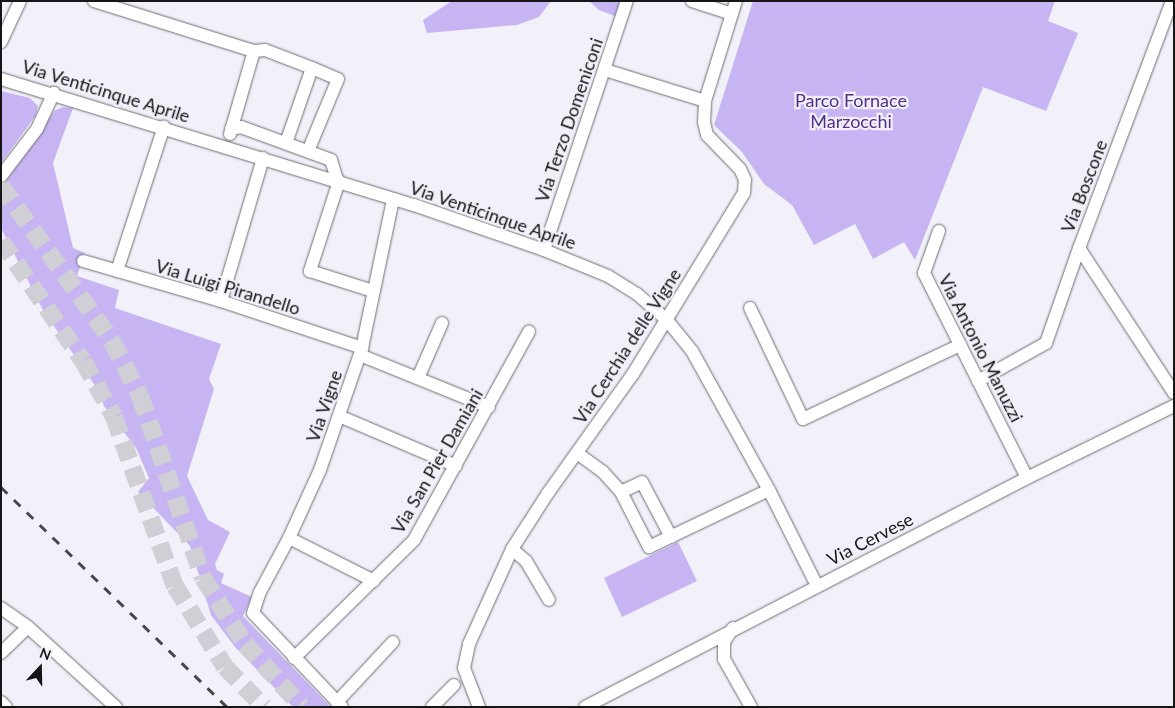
<!DOCTYPE html>
<html>
<head>
<meta charset="utf-8">
<style>
  body { margin:0 }
  #map { position:relative; width:1175px; height:708px; overflow:hidden; background:#f2f0f8; font-family:Lato,sans-serif }
  div>[style] { position:absolute }
  [style*='--x'] { left:calc(var(--x)*1px); top:calc(var(--y)*1px); width:calc(var(--w)*1px); rotate:calc(var(--a)*1deg) }
  .green>* { inset:0; background:#c7b5f3 }
  .highway-tunnel>* { height:18px; margin-top:-9px; transform-origin:0; background:repeating-linear-gradient(90deg,#d1cfd6 0 18px,transparent 0 27px) }
  .roads { filter:drop-shadow(0 0 1px #6e6d74) drop-shadow(0 0 1px #6e6d74) }
  .minor>* { height:12px; margin:-6px; padding:0 6px; transform-origin:6px; border-radius:6px; background:#fff }
  .rail>* { height:3px; margin-top:-1.5px; transform-origin:0; background:repeating-linear-gradient(90deg,#47454a 0 9px,transparent 0 18px) }
  span { translate:-50% -50%; white-space:nowrap; text-align:center; line-height:1.15; -webkit-text-stroke:4.5px #f2f0f8; paint-order:stroke }
  .street-label { font-size:18px; color:#161518 }
  .park-label { font-size:18px; color:#53318a }
  .frame { position:absolute; inset:0; border:2px solid #161518; pointer-events:none }
  .north { position:absolute; left:15px; top:643px; width:50px; height:50px; -webkit-text-stroke:4px #f2f0f8; paint-order:stroke; rotate:21deg; font-size:14px; font-weight:700; line-height:20px; text-align:center; color:#161518 }
  .north::after { content:''; display:block; margin:auto; width:18px; height:22px; background:#161518; clip-path:polygon(50% 0,100% 100%,50% 72%,0 100%) }
</style>
</head>
<body>
<div id="map">
  <div class="green">
    <div style="clip-path:polygon(452px 1px,551px 1px,539px 17px,517px 25px,427px 33px,423px 20px)"></div>
    <div style="clip-path:polygon(589px 1px,620px 1px,615px 16px,599px 10px)"></div>
    <div style="clip-path:polygon(753px 1px,1055px 1px,1048px 21px,1078px 33px,1046px 111px,983px 87px,915px 260px,904px 242px,873px 259px,855px 224px,814px 245px,792px 205px,764px 184px,742px 152px,714px 125px)"></div>
    <div style="clip-path:polygon(1px 91px,30px 98px,38px 106px,36px 115px,1px 163px)"></div>
    <div style="clip-path:polygon(63px 107px,73px 108px,53px 163px,73px 248px,85px 253px,77px 276px,119px 290px,115px 308px,221px 344px,209px 379px,214px 389px,187px 476px,208px 520px,230px 532px,215px 564px,217px 570px,224px 574px,221px 583px,252px 597px,243px 616px,331px 707px,293px 707px,235px 647px,211px 615px,190px 546px,138px 492px,149px 478px,136px 448px,104px 406px,98px 390px,43px 310px,1px 228px,1px 189px,54px 111px)"></div>
    <div style="clip-path:polygon(678px 542px,697px 581px,622px 617px,604px 578px)"></div>
  </div>
  <div class="highway-tunnel">
    <div style="--x:1;--y:186;--w:191;--a:54.4"></div>
    <div style="--x:112;--y:341;--w:62;--a:63"></div>
    <div style="--x:140;--y:396;--w:193;--a:70.9"></div>
    <div style="--x:203;--y:578;--w:78;--a:57.5"></div>
    <div style="--x:245;--y:644;--w:85;--a:47.9"></div>
    <div style="--x:1;--y:241;--w:145;--a:55.7"></div>
    <div style="--x:83;--y:361;--w:64;--a:61"></div>
    <div style="--x:114;--y:417;--w:180;--a:70.2"></div>
    <div style="--x:175;--y:586;--w:95;--a:58.3"></div>
    <div style="--x:225;--y:667;--w:56;--a:45.7"></div>
  </div>
  <div class="roads">
    <div class="minor">
      <div style="--x:94;--y:1;--w:168;--a:17.4"></div>
      <div style="--x:254;--y:51;--w:11;--a:-5"></div>
      <div style="--x:265;--y:50;--w:50;--a:21"></div>
      <div style="--x:692;--y:1;--w:42;--a:18"></div>
      <div style="--x:1172;--y:1;--w:264;--a:110.6"></div>
      <div style="--x:1079;--y:248;--w:173;--a:56.8"></div>
      <div style="--x:1;--y:42;--w:45;--a:-65.1"></div>
      <div style="--x:605;--y:70;--w:105;--a:17.2"></div>
      <div style="--x:1;--y:79;--w:432;--a:17"></div>
      <div style="--x:414;--y:205;--w:138;--a:19.1"></div>
      <div style="--x:544;--y:250;--w:69;--a:22.1"></div>
      <div style="--x:608;--y:276;--w:34;--a:32"></div>
      <div style="--x:637;--y:294;--w:38;--a:41"></div>
      <div style="--x:666;--y:319;--w:41;--a:50.9"></div>
      <div style="--x:692;--y:351;--w:159;--a:61"></div>
      <div style="--x:769;--y:490;--w:107;--a:63.4"></div>
      <div style="--x:231;--y:129;--w:10;--a:-11"></div>
      <div style="--x:241;--y:127;--w:96;--a:20.1"></div>
      <div style="--x:331;--y:160;--w:21;--a:73"></div>
      <div style="--x:230;--y:134;--w:86;--a:-73.9"></div>
      <div style="--x:286;--y:143;--w:79;--a:-70.9"></div>
      <div style="--x:312;--y:68;--w:28;--a:23"></div>
      <div style="--x:338;--y:79;--w:78;--a:112.6"></div>
      <div style="--x:1;--y:176;--w:59;--a:-52.5"></div>
      <div style="--x:37;--y:129;--w:40;--a:-65"></div>
      <div style="--x:339;--y:181;--w:95;--a:107.9"></div>
      <div style="--x:310;--y:271;--w:66;--a:17.6"></div>
      <div style="--x:939;--y:231;--w:45;--a:109.7"></div>
      <div style="--x:924;--y:273;--w:229;--a:63.3"></div>
      <div style="--x:544;--y:250;--w:262;--a:-71.6"></div>
      <div style="--x:83;--y:261;--w:144;--a:16.2"></div>
      <div style="--x:221;--y:301;--w:149;--a:18.4"></div>
      <div style="--x:117;--y:271;--w:152;--a:-72"></div>
      <div style="--x:221;--y:301;--w:149;--a:-73.6"></div>
      <div style="--x:750;--y:308;--w:123;--a:64.5"></div>
      <div style="--x:803;--y:419;--w:174;--a:-25.2"></div>
      <div style="--x:360;--y:355;--w:139;--a:22"></div>
      <div style="--x:418;--y:378;--w:60;--a:-66.4"></div>
      <div style="--x:978;--y:381;--w:78;--a:-29.2"></div>
      <div style="--x:1046;--y:343;--w:101;--a:-70.8"></div>
      <div style="--x:339;--y:416;--w:127;--a:23.1"></div>
      <div style="--x:577;--y:453;--w:32;--a:36"></div>
      <div style="--x:603;--y:472;--w:27;--a:48"></div>
      <div style="--x:621;--y:492;--w:62;--a:63"></div>
      <div style="--x:649;--y:547;--w:133;--a:-25.4"></div>
      <div style="--x:621;--y:492;--w:23;--a:-25"></div>
      <div style="--x:642;--y:482;--w:62;--a:62.2"></div>
      <div style="--x:289;--y:538;--w:95;--a:26.8"></div>
      <div style="--x:512;--y:549;--w:18;--a:41"></div>
      <div style="--x:526;--y:561;--w:45;--a:59.5"></div>
      <div style="--x:1;--y:608;--w:33;--a:35"></div>
      <div style="--x:28;--y:627;--w:119;--a:42.3"></div>
      <div style="--x:733;--y:628;--w:17;--a:123"></div>
      <div style="--x:724;--y:642;--w:17;--a:90"></div>
      <div style="--x:724;--y:659;--w:55;--a:60.6"></div>
      <div style="--x:1;--y:653;--w:37;--a:-44"></div>
      <div style="--x:294;--y:658;--w:168;--a:-44.5"></div>
      <div style="--x:414;--y:540;--w:238;--a:-61.1"></div>
      <div style="--x:1;--y:702;--w:7;--a:45"></div>
      <div style="--x:337;--y:702;--w:82;--a:-47"></div>
      <div style="--x:342;--y:707;--w:129;--a:-133.4"></div>
      <div style="--x:253;--y:613;--w:22;--a:-72"></div>
      <div style="--x:260;--y:592;--w:61;--a:-61.8"></div>
      <div style="--x:289;--y:538;--w:75;--a:-65.5"></div>
      <div style="--x:320;--y:470;--w:129;--a:-71"></div>
      <div style="--x:362;--y:348;--w:152;--a:-78.2"></div>
      <div style="--x:432;--y:707;--w:31;--a:-45"></div>
      <div style="--x:479;--y:707;--w:42;--a:-111"></div>
      <div style="--x:464;--y:668;--w:25;--a:-78"></div>
      <div style="--x:469;--y:644;--w:104;--a:-65.6"></div>
      <div style="--x:512;--y:549;--w:67;--a:-57.3"></div>
      <div style="--x:548;--y:493;--w:146;--a:-54.5"></div>
      <div style="--x:633;--y:374;--w:212;--a:-58.5"></div>
      <div style="--x:744;--y:193;--w:13;--a:-86"></div>
      <div style="--x:745;--y:180;--w:12;--a:-114"></div>
      <div style="--x:740;--y:169;--w:47;--a:-134.1"></div>
      <div style="--x:707;--y:135;--w:13;--a:-103"></div>
      <div style="--x:704;--y:122;--w:21;--a:-87"></div>
      <div style="--x:705;--y:101;--w:105;--a:-72.8"></div>
      <div style="--x:585;--y:707;--w:498;--a:-27.4"></div>
      <div style="--x:1027;--y:478;--w:164;--a:-26.1"></div>
    </div>
  </div>
  <div class="rail">
    <div style="--x:1;--y:487;--w:315;--a:44.2"></div>
  </div>
  <div class="street-label">
    <span style="left:106px;top:91px;rotate:17deg">Via Venticinque Aprile</span>
    <span style="left:569px;top:120px;rotate:-71deg">Via Terzo Domeniconi</span>
    <span style="left:1084px;top:186px;rotate:-69deg">Via Boscone</span>
    <span style="left:493px;top:215px;rotate:19deg">Via Venticinque Aprile</span>
    <span style="left:228px;top:287px;rotate:17deg">Via Luigi Pirandello</span>
    <span style="left:627px;top:346px;rotate:-57deg">Via Cerchia delle Vigne</span>
    <span style="left:981px;top:348px;rotate:63deg">Via Antonio Manuzzi</span>
    <span style="left:324px;top:406px;rotate:-71deg">Via Vigne</span>
    <span style="left:437px;top:461px;rotate:-60deg">Via San Pier Damiani</span>
    <span style="left:870px;top:539px;rotate:-27deg">Via Cervese</span>
  </div>
  <div class="park-label">
    <span style="left:851px;top:111px">Parco Fornace<br>Marzocchi</span>
  </div>
  <div class="frame"></div>
  <div class="north">N</div>
</div>
</body>
</html>
